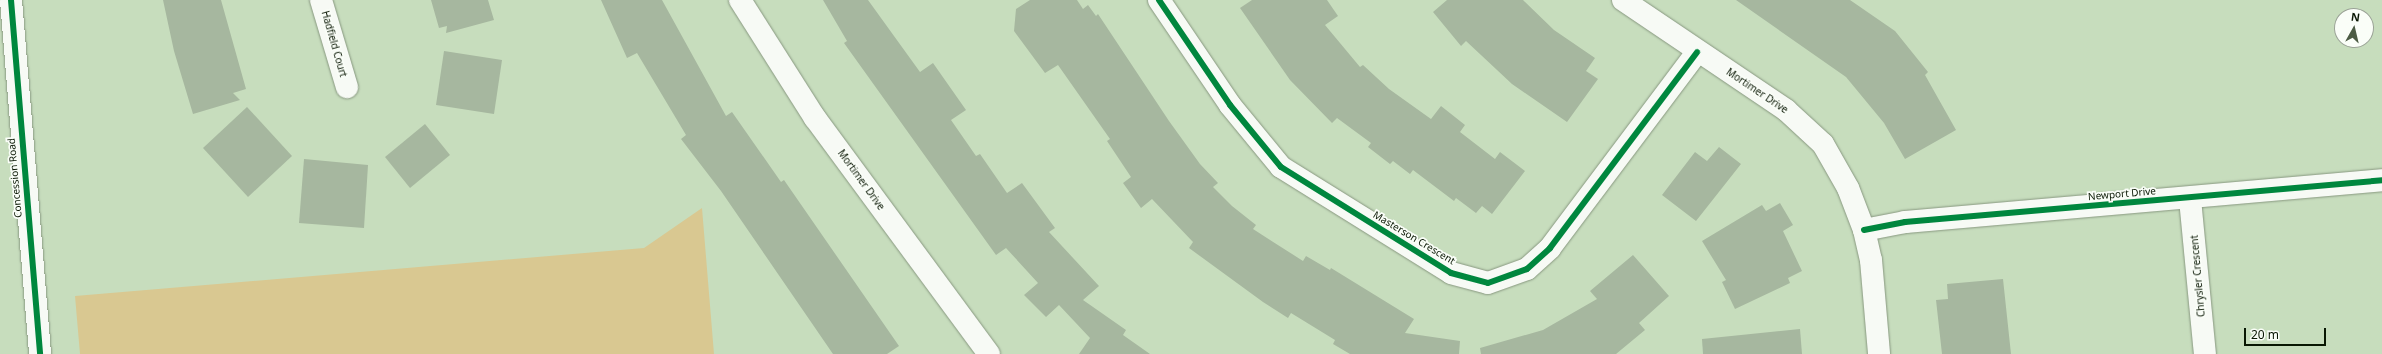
<!DOCTYPE html>
<html>
<head>
<meta charset="utf-8">
<style>
  body { margin:0 }
  #map { position:relative; width:2382px; height:354px; overflow:hidden; background:#c7ddbd; font-family:"Noto Sans",sans-serif }
  div>[style] { position:absolute }
  [style*='--x'] { left:calc(var(--x)*1px); top:calc(var(--y)*1px); width:calc(var(--w)*1px); rotate:calc(var(--a)*1deg) }
  .green>* { inset:0; background:#d9c891 }
  .building>* { inset:0; background:#a6b79f }
  .roads { filter:drop-shadow(0 0 1px #889880) drop-shadow(0 0 1px #889880) }
  .minor>* { height:22px; margin:-11px; padding:0 11px; transform-origin:11px; border-radius:11px; background:#f7faf5 }
  .secondary>* { height:22px; margin:-11px; padding:0 11px; transform-origin:11px; border-radius:11px; background:#f7faf5 }
  .cycleway>* { height:6px; margin:-3px; padding:0 3px; transform-origin:3px; border-radius:3px; background:#00873e }
  span { translate:-50% -50%; white-space:nowrap; text-align:center; line-height:1.15; -webkit-text-stroke:3.5px #fafef8; paint-order:stroke }
  .street-label { font-size:10px; color:#091703 }
  .north { position:absolute; left:2334px; top:8px; width:40px; height:40px; box-sizing:border-box; background:#fafef8; border:1px solid #9aa296; border-radius:50%; rotate:8deg; font-size:11px; font-weight:700; line-height:16px; text-align:center; color:#091703 }
  .north::after { content:''; display:block; margin:auto; width:14px; height:18px; background:#4c5c44; clip-path:polygon(50% 0,100% 100%,50% 72%,0 100%) }
  .scale { position:absolute; left:2244px; top:328px; width:82px; height:18px; box-sizing:border-box; border:2px solid #091703; border-top:0; padding-left:5px; font-size:12px; line-height:14px; white-space:nowrap; color:#091703; -webkit-text-stroke:3px #fafef8; paint-order:stroke }
</style>
</head>
<body>
<div id="map">
  <div class="green">
    <div style="clip-path:polygon(702px 208px,714px 354px,80px 354px,75px 296px,644px 248px)"></div>
  </div>
  <div class="building">
    <div style="clip-path:polygon(163px 0,221px 0,246px 89px,233px 93px,240px 100px,193px 114px,174px 51px)"></div>
    <div style="clip-path:polygon(431px 0,488px 0,494px 20px,446px 33px,447px 26px,439px 28px)"></div>
    <div style="clip-path:polygon(601px 0,662px 0,726px 116px,732px 112px,781px 182px,784px 180px,899px 346px,887px 354px,833px 354px,721px 191px,681px 139px,686px 135px,637px 53px,627px 58px)"></div>
    <div style="clip-path:polygon(823px 0,868px 0,920px 72px,933px 63px,966px 110px,951px 120px,976px 156px,980px 154px,1007px 193px,1022px 183px,1055px 228px,1049px 232px,1099px 286px,1083px 300px,1126px 330px,1123px 335px,1150px 354px,1079px 354px,1090px 338px,1059px 305px,1046px 317px,1024px 295px,1038px 283px,1006px 248px,996px 255px,844px 43px,847px 41px)"></div>
    <div style="clip-path:polygon(1030px 0,1077px 0,1083px 9px,1088px 5px,1096px 16px,1098px 14px,1169px 121px,1200px 164px,1218px 183px,1213px 187px,1232px 206px,1256px 225px,1253px 229px,1303px 261px,1306px 256px,1330px 270px,1331px 268px,1414px 319px,1405px 333px,1460px 341px,1459px 354px,1350px 354px,1333px 344px,1335px 340px,1291px 313px,1288px 318px,1263px 302px,1189px 248px,1193px 242px,1152px 199px,1141px 208px,1123px 183px,1131px 177px,1107px 141px,1110px 139px,1058px 65px,1045px 73px,1014px 31px,1016px 9px)"></div>
    <div style="clip-path:polygon(1252px 0,1327px 0,1338px 16px,1325px 25px,1360px 67px,1363px 65px,1389px 89px,1431px 119px,1441px 106px,1465px 125px,1460px 132px,1495px 159px,1500px 152px,1525px 171px,1492px 214px,1482px 206px,1476px 213px,1456px 198px,1454px 201px,1413px 170px,1410px 174px,1393px 161px,1390px 164px,1368px 147px,1371px 143px,1337px 118px,1332px 123px,1290px 80px,1240px 8px)"></div>
    <div style="clip-path:polygon(1447px 0,1523px 0,1554px 30px,1595px 58px,1586px 71px,1598px 79px,1567px 122px,1512px 84px,1466px 41px,1461px 46px,1433px 12px)"></div>
    <div style="clip-path:polygon(1736px 0,1850px 0,1895px 31px,1928px 72px,1925px 75px,1956px 130px,1905px 159px,1884px 123px,1846px 77px)"></div>
    <div style="clip-path:polygon(444px 51px,502px 60px,494px 114px,436px 105px)"></div>
    <div style="clip-path:polygon(247px 107px,292px 156px,248px 197px,203px 148px)"></div>
    <div style="clip-path:polygon(425px 124px,450px 155px,410px 188px,385px 157px)"></div>
    <div style="clip-path:polygon(1719px 147px,1741px 164px,1696px 221px,1662px 195px,1695px 152px,1707px 161px)"></div>
    <div style="clip-path:polygon(304px 159px,368px 165px,364px 228px,299px 223px)"></div>
    <div style="clip-path:polygon(1780px 203px,1793px 225px,1783px 231px,1802px 271px,1788px 278px,1790px 283px,1735px 309px,1722px 282px,1726px 280px,1702px 241px,1762px 205px,1766px 211px)"></div>
    <div style="clip-path:polygon(1633px 255px,1669px 296px,1639px 323px,1645px 330px,1616px 354px,1481px 354px,1480px 348px,1543px 330px,1597px 299px,1590px 291px)"></div>
    <div style="clip-path:polygon(2003px 279px,2011px 354px,1942px 354px,1936px 300px,1948px 299px,1947px 284px)"></div>
    <div style="clip-path:polygon(1800px 329px,1802px 354px,1703px 354px,1702px 339px)"></div>
  </div>
  <div class="roads">
    <div class="minor">
      <div style="--x:321;--y:0;--w:91;--a:73.4"></div>
      <div style="--x:740;--y:0;--w:140;--a:57.6"></div>
      <div style="--x:815;--y:118;--w:293;--a:53.6"></div>
      <div style="--x:1159;--y:0;--w:127;--a:55.9"></div>
      <div style="--x:1230;--y:105;--w:80;--a:50.6"></div>
      <div style="--x:1281;--y:167;--w:200;--a:31.9"></div>
      <div style="--x:1451;--y:273;--w:38;--a:15"></div>
      <div style="--x:1488;--y:283;--w:41;--a:-19.7"></div>
      <div style="--x:1527;--y:269;--w:31;--a:-42"></div>
      <div style="--x:1550;--y:248;--w:245;--a:-53.1"></div>
      <div style="--x:1623;--y:0;--w:197;--a:34"></div>
      <div style="--x:1786;--y:110;--w:50;--a:42.6"></div>
      <div style="--x:1823;--y:144;--w:51;--a:60.4"></div>
      <div style="--x:1848;--y:188;--w:45;--a:69.1"></div>
      <div style="--x:1864;--y:230;--w:31;--a:77"></div>
      <div style="--x:1871;--y:260;--w:94;--a:85.1"></div>
      <div style="--x:2190;--y:199;--w:156;--a:84.5"></div>
      <div style="--x:1864;--y:230;--w:42;--a:-11"></div>
      <div style="--x:1905;--y:222;--w:479;--a:-5"></div>
    </div>
    <div class="secondary">
      <div style="--x:11;--y:0;--w:355;--a:85.3"></div>
    </div>
  </div>
  <div class="cycleway">
    <div style="--x:11;--y:0;--w:355;--a:85.3"></div>
    <div style="--x:1159;--y:0;--w:127;--a:55.9"></div>
    <div style="--x:1230;--y:105;--w:80;--a:50.6"></div>
    <div style="--x:1281;--y:167;--w:200;--a:31.9"></div>
    <div style="--x:1451;--y:273;--w:38;--a:15"></div>
    <div style="--x:1488;--y:283;--w:41;--a:-19.7"></div>
    <div style="--x:1527;--y:269;--w:31;--a:-42"></div>
    <div style="--x:1550;--y:248;--w:245;--a:-53.1"></div>
    <div style="--x:1864;--y:230;--w:42;--a:-11"></div>
    <div style="--x:1905;--y:222;--w:479;--a:-5"></div>
  </div>
  <div class="street-label">
    <span style="left:334px;top:44px;rotate:74deg">Hadfield Court</span>
    <span style="left:1757px;top:91px;rotate:34deg">Mortimer Drive</span>
    <span style="left:15px;top:178px;rotate:-95deg">Concession Road</span>
    <span style="left:861px;top:180px;rotate:54deg">Mortimer Drive</span>
    <span style="left:2122px;top:194px;rotate:-5deg">Newport Drive</span>
    <span style="left:1414px;top:238px;rotate:31deg">Masterson Crescent</span>
    <span style="left:2198px;top:276px;rotate:-95deg">Chrysler Crescent</span>
  </div>
  <div class="north">N</div>
  <div class="scale">20 m</div>
</div>
</body>
</html>
